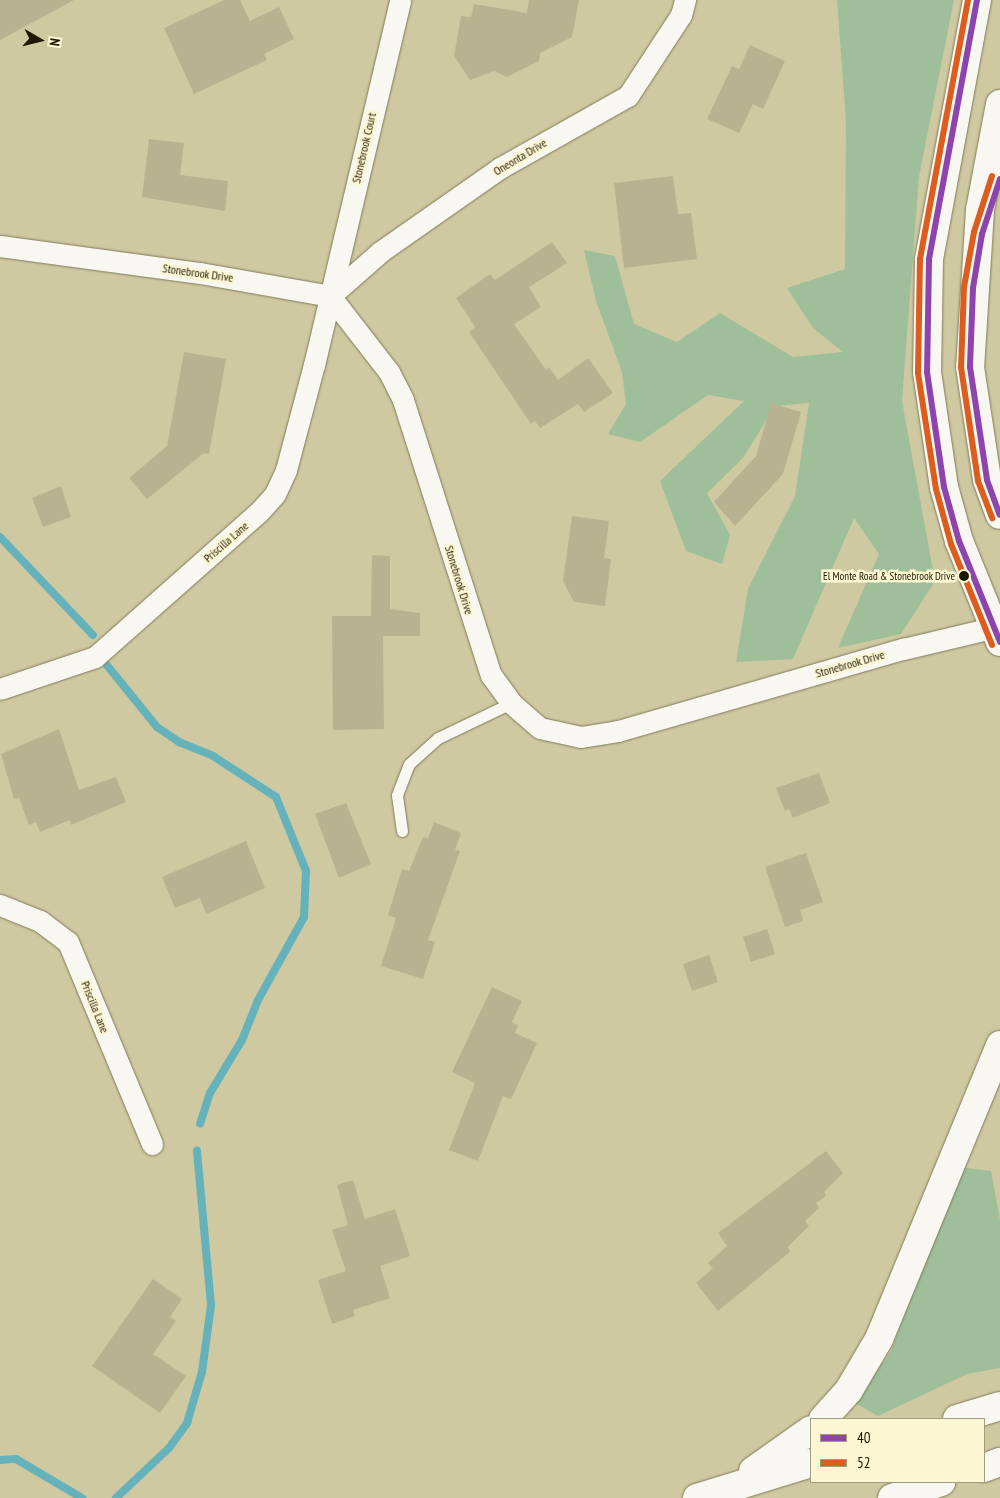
<!DOCTYPE html>
<html>
<head>
<meta charset="utf-8">
<style>
  body { margin:0 }
  #map { position:relative; width:1000px; height:1498px; overflow:hidden; background:#cfc9a2; font-family:"PT Sans Narrow",sans-serif }
  div>[style] { position:absolute }
  [style*='--x'] { left:calc(var(--x)*1px); top:calc(var(--y)*1px); width:calc(var(--w)*1px); rotate:calc(var(--a)*1deg) }
  .green>* { inset:0; background:#9ebf9a }
  .stream>* { height:8px; margin:-4px; padding:0 4px; transform-origin:4px; border-radius:4px; background:#66b2bb }
  .building>* { inset:0; background:#b8b291 }
  .roads { filter:drop-shadow(0 0 1px #807b59) drop-shadow(0 0 1px #807b59) }
  .lane>* { height:11px; margin:-5.5px; padding:0 5.5px; transform-origin:5.5px; border-radius:5.5px; background:#f8f7f1 }
  .street>* { height:21px; margin:-10.5px; padding:0 10.5px; transform-origin:10.5px; border-radius:10.5px; background:#f8f7f1 }
  .secondary>* { height:28px; margin:-14px; padding:0 14px; transform-origin:14px; border-radius:14px; background:#f8f7f1 }
  .highway>* { height:28px; margin:-14px; padding:0 14px; transform-origin:14px; border-radius:14px; background:#f8f7f1 }
  .bus-1>* { height:6px; margin:-3px; padding:0 3px; transform-origin:3px; border-radius:3px; background:#8e44ad }
  .bus-2>* { height:6px; margin:-3px; padding:0 3px; transform-origin:3px; border-radius:3px; background:#dd5d1f }
  .dots>* { width:14px; height:14px; translate:-50% -50%; box-sizing:border-box; border:2px solid #fcf6d3; border-radius:50% }
  span { translate:-50% -50%; white-space:nowrap; text-align:center; line-height:1.15; -webkit-text-stroke:5px #fcf6d3; paint-order:stroke }
  .bus-label { font-size:11px; color:#1d1800 }
  .right { translate:-100% -50%; text-align:right }
  .street-label { font-size:12px; color:#1d1800 }
  .legend { position:absolute; left:810px; top:1418px; width:175px; height:65px; box-sizing:border-box; background:#fcf6d3; border:1px solid #a39d7f; margin:0; padding:6px 9px; list-style:none; font-size:15px; color:#1d1800 }
  .legend li { display:flex; align-items:center; gap:10px; height:25px }
  .legend b { width:25px; border:1px solid #a39d7f }
  .north { position:absolute; left:15px; top:15px; width:50px; height:50px; -webkit-text-stroke:4px #fcf6d3; paint-order:stroke; rotate:98deg; font-size:14px; font-weight:700; line-height:20px; text-align:center; color:#1d1800 }
  .north::after { content:''; display:block; margin:auto; width:18px; height:22px; background:#1d1800; clip-path:polygon(50% 0,100% 100%,50% 72%,0 100%) }
</style>
</head>
<body>
<div id="map">
  <div class="green">
    <div style="clip-path:polygon(837px 0,954px 0,919px 177px,902px 401px,935px 581px,901px 634px,838px 648px,879px 554px,854px 518px,793px 659px,736px 662px,748px 589px,795px 496px,809px 403px,775px 406px,743px 458px,707px 493px,730px 535px,722px 564px,686px 551px,660px 481px,744px 401px,708px 395px,640px 442px,608px 434px,626px 404px,622px 372px,596px 301px,584px 250px,615px 256px,634px 324px,677px 342px,720px 313px,793px 357px,843px 352px,813px 328px,787px 288px,845px 269px,846px 122px)"></div>
    <div style="clip-path:polygon(959px 1167px,991px 1171px,1000px 1220px,1000px 1368px,967px 1374px,878px 1416px,855px 1403px,891px 1351px)"></div>
  </div>
  <div class="stream">
    <div style="--x:0;--y:537;--w:135;--a:46.5"></div>
    <div style="--x:106;--y:664;--w:81;--a:51"></div>
    <div style="--x:157;--y:727;--w:27;--a:34"></div>
    <div style="--x:179;--y:742;--w:37;--a:22"></div>
    <div style="--x:213;--y:756;--w:75;--a:33.1"></div>
    <div style="--x:276;--y:797;--w:80;--a:67.9"></div>
    <div style="--x:306;--y:871;--w:46;--a:92.5"></div>
    <div style="--x:304;--y:917;--w:95;--a:119"></div>
    <div style="--x:258;--y:1000;--w:43;--a:111.8"></div>
    <div style="--x:242;--y:1040;--w:62;--a:121.1"></div>
    <div style="--x:210;--y:1093;--w:32;--a:108"></div>
    <div style="--x:0;--y:1460;--w:16;--a:-4"></div>
    <div style="--x:16;--y:1459;--w:77;--a:30.6"></div>
    <div style="--x:116;--y:1498;--w:73;--a:-43.3"></div>
    <div style="--x:169;--y:1448;--w:31;--a:-54"></div>
    <div style="--x:187;--y:1423;--w:53;--a:-73.6"></div>
    <div style="--x:202;--y:1372;--w:68;--a:-82.3"></div>
    <div style="--x:211;--y:1305;--w:155;--a:-95.2"></div>
  </div>
  <div class="building">
    <div style="clip-path:polygon(0 0,74px 0,0 40px)"></div>
    <div style="clip-path:polygon(224px 0,240px 0,250px 21px,279px 7px,294px 39px,264px 54px,267px 60px,194px 94px,164px 28px)"></div>
    <div style="clip-path:polygon(529px 0,579px 0,572px 37px,540px 53px,539px 61px,507px 77px,494px 71px,470px 80px,454px 56px,461px 16px,471px 17px,474px 4px,527px 13px)"></div>
    <div style="clip-path:polygon(750px 45px,785px 61px,763px 109px,753px 104px,739px 133px,707px 119px,732px 66px,739px 69px)"></div>
    <div style="clip-path:polygon(149px 139px,184px 143px,180px 175px,228px 181px,225px 211px,142px 197px)"></div>
    <div style="clip-path:polygon(673px 176px,678px 214px,691px 213px,697px 259px,624px 268px,614px 183px)"></div>
    <div style="clip-path:polygon(552px 242px,567px 263px,529px 287px,541px 307px,514px 324px,546px 370px,549px 367px,558px 380px,588px 358px,613px 393px,584px 412px,578px 404px,540px 428px,535px 421px,531px 424px,469px 332px,475px 327px,456px 298px,490px 274px,495px 280px)"></div>
    <div style="clip-path:polygon(184px 352px,226px 359px,209px 454px,204px 453px,147px 499px,129px 478px,167px 446px)"></div>
    <div style="clip-path:polygon(771px 403px,801px 412px,783px 474px,735px 526px,714px 502px,756px 456px)"></div>
    <div style="clip-path:polygon(61px 486px,71px 517px,43px 527px,32px 498px)"></div>
    <div style="clip-path:polygon(572px 516px,609px 521px,604px 558px,611px 559px,605px 606px,574px 602px,563px 581px)"></div>
    <div style="clip-path:polygon(372px 555px,390px 556px,390px 609px,420px 613px,420px 636px,383px 636px,384px 729px,333px 730px,332px 616px,371px 616px)"></div>
    <div style="clip-path:polygon(59px 729px,79px 790px,116px 777px,126px 802px,71px 825px,70px 820px,40px 832px,36px 822px,29px 825px,19px 798px,14px 799px,1px 754px)"></div>
    <div style="clip-path:polygon(819px 773px,830px 803px,793px 818px,789px 809px,785px 811px,776px 788px)"></div>
    <div style="clip-path:polygon(346px 803px,371px 864px,339px 878px,315px 814px)"></div>
    <div style="clip-path:polygon(434px 822px,461px 833px,455px 850px,460px 851px,428px 940px,435px 942px,423px 979px,381px 966px,396px 918px,388px 915px,402px 869px,409px 871px,423px 837px,428px 838px)"></div>
    <div style="clip-path:polygon(246px 841px,265px 888px,206px 914px,200px 898px,175px 908px,162px 877px)"></div>
    <div style="clip-path:polygon(806px 853px,823px 902px,800px 910px,803px 921px,785px 927px,765px 867px)"></div>
    <div style="clip-path:polygon(767px 929px,775px 954px,751px 962px,743px 937px)"></div>
    <div style="clip-path:polygon(709px 955px,718px 982px,692px 991px,683px 964px)"></div>
    <div style="clip-path:polygon(492px 987px,522px 1001px,512px 1022px,518px 1026px,515px 1033px,537px 1043px,511px 1099px,503px 1096px,478px 1161px,449px 1150px,475px 1083px,452px 1072px)"></div>
    <div style="clip-path:polygon(826px 1151px,843px 1173px,824px 1192px,826px 1196px,816px 1203px,819px 1208px,805px 1221px,809px 1226px,788px 1247px,790px 1252px,718px 1311px,696px 1283px,713px 1268px,708px 1263px,727px 1246px,718px 1233px)"></div>
    <div style="clip-path:polygon(353px 1180px,365px 1219px,395px 1209px,410px 1256px,380px 1266px,390px 1298px,353px 1310px,355px 1316px,332px 1324px,318px 1280px,346px 1271px,332px 1230px,348px 1225px,337px 1185px)"></div>
    <div style="clip-path:polygon(153px 1279px,182px 1299px,170px 1317px,176px 1321px,153px 1354px,186px 1376px,160px 1413px,92px 1366px)"></div>
  </div>
  <div class="roads">
    <div class="lane">
      <div style="--x:402;--y:831;--w:36;--a:-98"></div>
      <div style="--x:397;--y:795;--w:33;--a:-69"></div>
      <div style="--x:409;--y:764;--w:39;--a:-42"></div>
      <div style="--x:438;--y:738;--w:81;--a:-25.6"></div>
    </div>
    <div class="street">
      <div style="--x:0;--y:246;--w:202;--a:7.7"></div>
      <div style="--x:200;--y:273;--w:132;--a:10"></div>
      <div style="--x:330;--y:296;--w:96;--a:52.2"></div>
      <div style="--x:389;--y:372;--w:31;--a:63"></div>
      <div style="--x:403;--y:400;--w:289;--a:72.3"></div>
      <div style="--x:491;--y:675;--w:34;--a:54"></div>
      <div style="--x:511;--y:703;--w:38;--a:41"></div>
      <div style="--x:540;--y:728;--w:42;--a:12.4"></div>
      <div style="--x:581;--y:737;--w:37;--a:-9"></div>
      <div style="--x:618;--y:731;--w:297;--a:-16.1"></div>
      <div style="--x:903;--y:649;--w:100;--a:-13.3"></div>
      <div style="--x:330;--y:296;--w:67;--a:-41.3"></div>
      <div style="--x:380;--y:252;--w:146;--a:-35"></div>
      <div style="--x:500;--y:168;--w:147;--a:-29.4"></div>
      <div style="--x:628;--y:96;--w:97;--a:-56.8"></div>
      <div style="--x:681;--y:15;--w:16;--a:-75"></div>
      <div style="--x:0;--y:689;--w:100;--a:-18.6"></div>
      <div style="--x:95;--y:657;--w:217;--a:-41.5"></div>
      <div style="--x:258;--y:513;--w:25;--a:-48"></div>
      <div style="--x:275;--y:494;--w:26;--a:-65"></div>
      <div style="--x:286;--y:470;--w:109;--a:-75.1"></div>
      <div style="--x:314;--y:365;--w:375;--a:-76.7"></div>
      <div style="--x:0;--y:905;--w:43;--a:21.8"></div>
      <div style="--x:40;--y:921;--w:35;--a:37"></div>
      <div style="--x:68;--y:942;--w:219;--a:67.4"></div>
    </div>
    <div class="secondary">
      <div style="--x:977;--y:0;--w:264;--a:100.5"></div>
      <div style="--x:929;--y:260;--w:112;--a:91"></div>
      <div style="--x:927;--y:372;--w:116;--a:81.6"></div>
      <div style="--x:944;--y:487;--w:56;--a:74.5"></div>
      <div style="--x:959;--y:541;--w:109;--a:67.9"></div>
      <div style="--x:1000;--y:104;--w:108;--a:100.7"></div>
      <div style="--x:980;--y:210;--w:157;--a:93.6"></div>
      <div style="--x:970;--y:367;--w:114;--a:81.4"></div>
      <div style="--x:987;--y:480;--w:37;--a:70"></div>
    </div>
    <div class="highway">
      <div style="--x:823;--y:1419;--w:39;--a:-48"></div>
      <div style="--x:849;--y:1390;--w:59;--a:-59.5"></div>
      <div style="--x:879;--y:1339;--w:318;--a:-67.6"></div>
      <div style="--x:957;--y:1419;--w:45;--a:-16.8"></div>
      <div style="--x:984;--y:1468;--w:17;--a:-21"></div>
      <div style="--x:753;--y:1471;--w:71;--a:-35.3"></div>
      <div style="--x:697;--y:1498;--w:119;--a:-17.1"></div>
      <div style="--x:892;--y:1498;--w:52;--a:-18.1"></div>
    </div>
  </div>
  <div class="bus-1">
    <div style="--x:977;--y:0;--w:264;--a:100.5"></div>
    <div style="--x:929;--y:260;--w:112;--a:91"></div>
    <div style="--x:927;--y:372;--w:116;--a:81.6"></div>
    <div style="--x:944;--y:487;--w:56;--a:74.5"></div>
    <div style="--x:959;--y:541;--w:109;--a:67.9"></div>
    <div style="--x:1000;--y:179;--w:58;--a:108.1"></div>
    <div style="--x:982;--y:234;--w:55;--a:99.5"></div>
    <div style="--x:973;--y:288;--w:79;--a:92.2"></div>
    <div style="--x:970;--y:367;--w:114;--a:81.4"></div>
    <div style="--x:987;--y:480;--w:37;--a:70"></div>
  </div>
  <div class="bus-2">
    <div style="--x:968;--y:0;--w:263;--a:100.5"></div>
    <div style="--x:920;--y:259;--w:114;--a:91"></div>
    <div style="--x:918;--y:373;--w:117;--a:81.2"></div>
    <div style="--x:936;--y:489;--w:57;--a:74.7"></div>
    <div style="--x:951;--y:544;--w:109;--a:67.9"></div>
    <div style="--x:992;--y:176;--w:59;--a:107.8"></div>
    <div style="--x:974;--y:232;--w:56;--a:100.3"></div>
    <div style="--x:964;--y:287;--w:80;--a:92.1"></div>
    <div style="--x:961;--y:367;--w:115;--a:81.5"></div>
    <div style="--x:978;--y:481;--w:40;--a:69"></div>
  </div>
  <div class="dots">
    <div style="left:964px;top:576px;background:#1d1800"></div>
  </div>
  <div class="bus-label">
    <span class="right" style="left:955px;top:576px">El Monte Road &amp; Stonebrook Drive</span>
  </div>
  <div class="street-label">
    <span style="left:364px;top:148px;rotate:-77deg">Stonebrook Court</span>
    <span style="left:520px;top:157px;rotate:-31deg">Oneonta Drive</span>
    <span style="left:198px;top:273px;rotate:8deg">Stonebrook Drive</span>
    <span style="left:226px;top:542px;rotate:-41deg">Priscilla Lane</span>
    <span style="left:459px;top:580px;rotate:73deg">Stonebrook Drive</span>
    <span style="left:850px;top:664px;rotate:-16deg">Stonebrook Drive</span>
    <span style="left:95px;top:1007px;rotate:68deg">Priscilla Lane</span>
  </div>
  <ul class="legend">
  <li><b style="height:6px;background:#8e44ad"></b>40</li>
  <li><b style="height:6px;background:#dd5d1f"></b>52</li>
  </ul>
  <div class="north">N</div>
</div>
</body>
</html>
